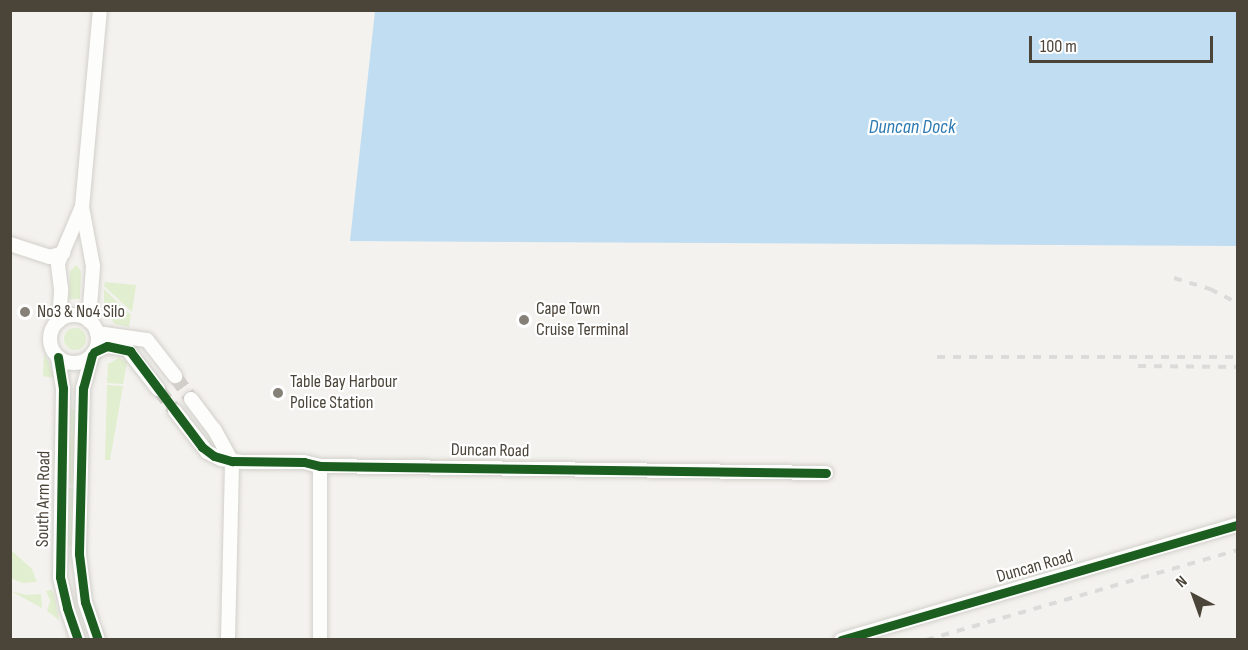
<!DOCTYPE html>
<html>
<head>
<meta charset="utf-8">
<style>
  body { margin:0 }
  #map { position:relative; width:1248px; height:650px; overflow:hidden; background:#f4f2ee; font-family:"Sofia Sans Condensed",sans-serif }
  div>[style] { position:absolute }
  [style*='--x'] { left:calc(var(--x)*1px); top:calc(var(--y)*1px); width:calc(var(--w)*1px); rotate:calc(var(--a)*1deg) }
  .green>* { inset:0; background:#e1eecf }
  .round { border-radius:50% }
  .water>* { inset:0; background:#c0ddf1 }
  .minor-tunnel>* { height:14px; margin-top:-7px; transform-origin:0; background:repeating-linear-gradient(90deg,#d2cfca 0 14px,transparent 0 21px) }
  .roads { filter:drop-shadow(0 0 2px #d2d0cb) drop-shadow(0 0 2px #d2d0cb) }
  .minor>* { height:14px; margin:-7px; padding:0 7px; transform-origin:7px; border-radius:7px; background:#fdfdfc }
  .minor>.ring { margin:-7px; padding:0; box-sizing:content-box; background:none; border:14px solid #fdfdfc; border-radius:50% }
  .rail>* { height:4px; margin-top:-2px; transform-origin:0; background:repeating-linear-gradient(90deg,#dbdbda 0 8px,transparent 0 16px) }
  .cycleway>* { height:9px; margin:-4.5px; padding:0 4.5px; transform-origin:4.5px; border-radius:4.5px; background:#1b5e20 }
  .dots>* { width:16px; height:16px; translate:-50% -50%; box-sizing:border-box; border:3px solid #fff; border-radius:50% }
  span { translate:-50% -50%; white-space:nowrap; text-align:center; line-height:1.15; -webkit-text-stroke:4.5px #fff; paint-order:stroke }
  .poi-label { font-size:18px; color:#4b4439 }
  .left { translate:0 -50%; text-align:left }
  .street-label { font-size:18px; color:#4b4439 }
  .water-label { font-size:20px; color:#2e7ab2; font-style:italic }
  .frame { position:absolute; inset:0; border:12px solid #4b4439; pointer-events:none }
  .north { position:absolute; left:1164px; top:566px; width:60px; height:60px; -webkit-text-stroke:4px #fff; paint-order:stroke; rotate:319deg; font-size:16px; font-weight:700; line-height:24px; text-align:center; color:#4b4439 }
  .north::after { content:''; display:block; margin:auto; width:21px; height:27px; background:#4b4439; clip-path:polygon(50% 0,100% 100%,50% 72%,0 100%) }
  .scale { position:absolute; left:1029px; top:36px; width:184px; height:27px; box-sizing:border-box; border:3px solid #4b4439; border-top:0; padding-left:8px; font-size:18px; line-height:21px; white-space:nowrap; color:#4b4439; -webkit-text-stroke:4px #fff; paint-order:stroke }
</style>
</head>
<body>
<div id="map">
  <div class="green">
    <div style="clip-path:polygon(76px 265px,81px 271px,80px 299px,69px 299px,70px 271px)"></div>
    <div style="clip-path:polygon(105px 282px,136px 285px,132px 312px,104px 286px)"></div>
    <div style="clip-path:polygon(104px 289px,131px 315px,129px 327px,115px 324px,109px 317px,104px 304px)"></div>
    <div class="round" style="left:64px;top:328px;width:22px;height:22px"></div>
    <div style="clip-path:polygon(44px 353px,49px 363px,54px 378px,43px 376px)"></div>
    <div style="clip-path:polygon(119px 358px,127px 362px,123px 384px,107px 383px,108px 364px)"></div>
    <div style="clip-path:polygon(107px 385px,123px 386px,110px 460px,105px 460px)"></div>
    <div style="clip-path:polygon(70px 410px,76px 410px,74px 484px,68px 484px)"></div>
    <div style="clip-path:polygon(67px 488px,74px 488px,72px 546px,66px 546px)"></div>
    <div style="clip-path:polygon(11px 550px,32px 569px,37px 582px,22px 583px,11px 578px)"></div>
    <div style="clip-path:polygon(51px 590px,54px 593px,59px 620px,47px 611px,50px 601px,46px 591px)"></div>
    <div style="clip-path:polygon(11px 591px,26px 595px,41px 594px,42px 608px)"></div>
  </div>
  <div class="water">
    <div style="clip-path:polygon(375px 11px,1237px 11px,1237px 246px,350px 241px)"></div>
  </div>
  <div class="minor-tunnel">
    <div style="--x:175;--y:376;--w:28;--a:55"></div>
    <div style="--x:158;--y:389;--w:28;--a:52"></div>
  </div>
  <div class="roads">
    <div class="minor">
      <div style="--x:10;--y:244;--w:42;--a:18"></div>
      <div style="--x:50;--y:257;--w:14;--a:-17"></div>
      <div class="ring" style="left:50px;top:315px;width:34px;height:34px"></div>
      <div style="--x:59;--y:321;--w:32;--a:-86"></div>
      <div style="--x:61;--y:289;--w:26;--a:-97"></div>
      <div style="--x:58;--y:263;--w:59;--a:-66.9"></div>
      <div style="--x:89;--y:321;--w:55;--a:-85.8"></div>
      <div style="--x:93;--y:266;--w:60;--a:-100.6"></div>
      <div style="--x:82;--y:207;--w:198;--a:-84.8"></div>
      <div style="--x:97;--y:333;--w:50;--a:8"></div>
      <div style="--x:147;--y:340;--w:46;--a:52.1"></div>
      <div style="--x:94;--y:352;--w:14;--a:-25"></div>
      <div style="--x:107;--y:346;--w:20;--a:9"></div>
      <div style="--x:127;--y:349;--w:51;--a:52.2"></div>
      <div style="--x:92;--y:355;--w:34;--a:105"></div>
      <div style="--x:83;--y:388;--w:166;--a:91.4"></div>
      <div style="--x:79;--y:554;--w:48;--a:82.9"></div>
      <div style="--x:85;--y:602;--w:40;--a:71.1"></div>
      <div style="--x:58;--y:357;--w:31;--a:81"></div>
      <div style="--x:63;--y:388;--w:189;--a:90.9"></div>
      <div style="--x:60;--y:577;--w:32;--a:77"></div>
      <div style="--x:67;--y:608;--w:34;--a:71"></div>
      <div style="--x:191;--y:399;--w:38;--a:53"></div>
      <div style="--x:214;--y:429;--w:37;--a:61"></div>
      <div style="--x:175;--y:411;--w:52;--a:52"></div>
      <div style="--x:207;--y:452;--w:16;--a:27"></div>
      <div style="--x:221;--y:459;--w:21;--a:8"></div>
      <div style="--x:242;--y:462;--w:62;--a:0"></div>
      <div style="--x:304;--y:462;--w:16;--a:14"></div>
      <div style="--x:320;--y:466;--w:506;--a:0.79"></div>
      <div style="--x:228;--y:640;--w:179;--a:-88.7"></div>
      <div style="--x:320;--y:640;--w:174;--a:-90"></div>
      <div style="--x:841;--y:640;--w:413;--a:-16.2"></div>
    </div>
  </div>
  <div class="rail">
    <div style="--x:1174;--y:278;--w:38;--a:17"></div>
    <div style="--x:1210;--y:289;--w:31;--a:27"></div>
    <div style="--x:937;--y:357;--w:301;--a:0"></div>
    <div style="--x:1138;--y:366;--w:100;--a:0.6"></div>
    <div style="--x:926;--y:640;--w:325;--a:-16.1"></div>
  </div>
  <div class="cycleway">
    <div style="--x:94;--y:352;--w:14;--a:-25"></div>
    <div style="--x:107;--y:346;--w:24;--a:12"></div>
    <div style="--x:130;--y:351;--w:120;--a:53.1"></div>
    <div style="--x:202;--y:447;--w:15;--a:37"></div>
    <div style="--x:214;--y:456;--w:19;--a:16"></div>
    <div style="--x:232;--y:461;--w:72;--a:0.8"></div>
    <div style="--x:304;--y:462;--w:16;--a:14"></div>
    <div style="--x:320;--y:466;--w:506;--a:0.79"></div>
    <div style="--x:92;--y:355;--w:34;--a:105"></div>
    <div style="--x:83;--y:388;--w:166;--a:91.4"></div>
    <div style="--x:79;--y:554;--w:48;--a:82.9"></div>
    <div style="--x:85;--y:602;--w:40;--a:71.1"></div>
    <div style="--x:58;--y:357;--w:31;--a:81"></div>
    <div style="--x:63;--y:388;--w:189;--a:90.9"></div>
    <div style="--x:60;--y:577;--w:32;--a:77"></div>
    <div style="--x:67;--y:608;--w:34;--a:71"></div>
    <div style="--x:841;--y:640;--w:413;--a:-16.2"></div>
  </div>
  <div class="dots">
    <div style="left:25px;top:312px;background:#868178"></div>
    <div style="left:524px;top:320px;background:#868178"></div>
    <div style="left:278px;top:393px;background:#868178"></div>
  </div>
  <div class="poi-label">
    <span class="left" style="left:536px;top:320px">Cape Town<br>Cruise Terminal</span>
    <span class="left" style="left:37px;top:312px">No3 &amp; No4 Silo</span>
    <span class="left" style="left:290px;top:393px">Table Bay Harbour<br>Police Station</span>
  </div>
  <div class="street-label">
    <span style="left:490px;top:451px;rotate:1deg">Duncan Road</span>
    <span style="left:44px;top:499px;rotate:-89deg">South Arm Road</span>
    <span style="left:1035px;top:567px;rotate:-16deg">Duncan Road</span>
  </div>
  <div class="water-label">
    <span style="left:912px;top:127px">Duncan Dock</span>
  </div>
  <div class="frame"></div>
  <div class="north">N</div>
  <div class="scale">100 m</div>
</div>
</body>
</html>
